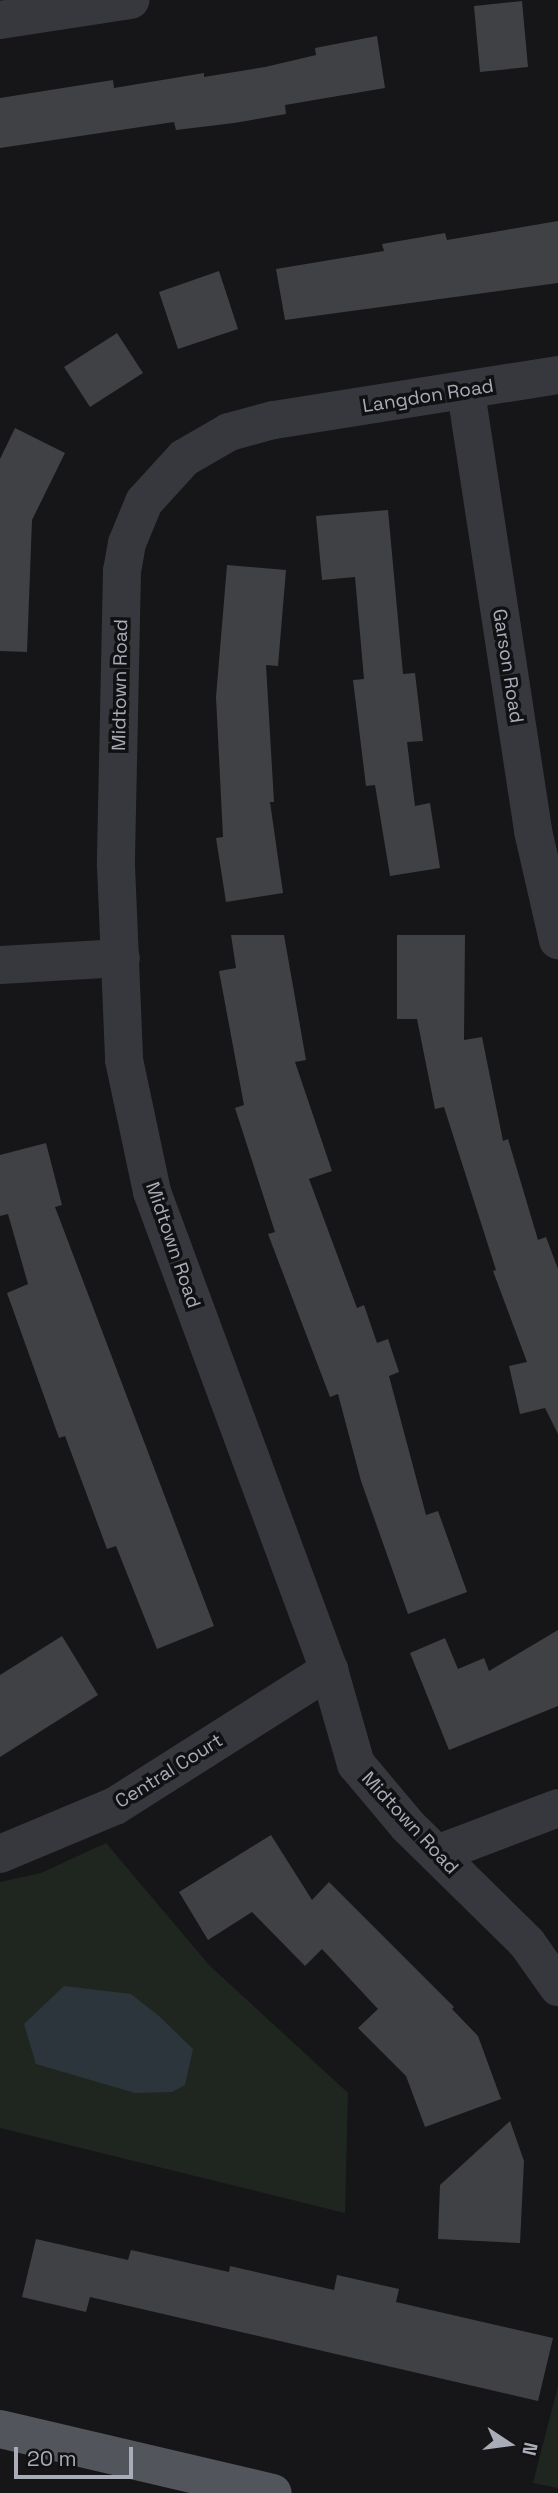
<!DOCTYPE html>
<html>
<head>
<meta charset="utf-8">
<style>
  body { margin:0 }
  #map { position:relative; width:558px; height:2493px; overflow:hidden; background:#161618; font-family:"Space Grotesk",sans-serif }
  div>[style] { position:absolute }
  [style*='--x'] { left:calc(var(--x)*1px); top:calc(var(--y)*1px); width:calc(var(--w)*1px); rotate:calc(var(--a)*1deg) }
  .green>* { inset:0; background:#1e261f }
  .water>* { inset:0; background:#2c353c }
  .building>* { inset:0; background:#404145 }
  .minor>* { height:38px; margin:-19px; padding:0 19px; transform-origin:19px; border-radius:19px; background:#37383d }
  .primary>* { height:38px; margin:-19px; padding:0 19px; transform-origin:19px; border-radius:19px; background:#53555c }
  span { translate:-50% -50%; white-space:nowrap; text-align:center; line-height:1.15; -webkit-text-stroke:7px #111113; paint-order:stroke }
  .street-label { font-size:19px; color:#a8adb8 }
  .north { position:absolute; left:474px; top:2409px; width:70px; height:70px; -webkit-text-stroke:5px #111113; paint-order:stroke; rotate:103deg; font-size:19px; font-weight:700; line-height:28px; text-align:center; color:#a8adb8 }
  .north::after { content:''; display:block; margin:auto; width:24px; height:32px; background:#a8adb8; clip-path:polygon(50% 0,100% 100%,50% 72%,0 100%) }
  .scale { position:absolute; left:14px; top:2447px; width:119px; height:32px; box-sizing:border-box; border:4px solid #a8adb8; border-top:0; padding-left:9px; font-size:21px; line-height:24px; white-space:nowrap; color:#a8adb8; -webkit-text-stroke:5px #111113; paint-order:stroke }
</style>
</head>
<body>
<div id="map">
  <div class="green">
    <div style="clip-path:polygon(106px 1843px,209px 1965px,348px 2093px,345px 2213px,0 2128px,0 1882px,41px 1873px)"></div>
    <div style="clip-path:polygon(558px 2386px,558px 2488px,533px 2483px)"></div>
  </div>
  <div class="water">
    <div style="clip-path:polygon(64px 1986px,131px 1994px,159px 2016px,193px 2049px,185px 2085px,172px 2092px,135px 2093px,36px 2064px,24px 2024px)"></div>
  </div>
  <div class="building">
    <div style="clip-path:polygon(522px 1px,528px 67px,480px 72px,474px 6px)"></div>
    <div style="clip-path:polygon(377px 36px,385px 88px,285px 105px,286px 114px,234px 123px,176px 130px,174px 122px,0 148px,0 98px,113px 80px,114px 88px,204px 73px,204px 77px,265px 67px,316px 55px,315px 48px)"></div>
    <div style="clip-path:polygon(558px 221px,558px 283px,285px 320px,276px 269px,384px 251px,382px 244px,445px 233px,447px 240px)"></div>
    <div style="clip-path:polygon(219px 271px,238px 329px,178px 349px,159px 292px)"></div>
    <div style="clip-path:polygon(117px 333px,143px 373px,90px 407px,64px 367px)"></div>
    <div style="clip-path:polygon(15px 428px,65px 453px,32px 520px,27px 652px,0 651px,0 459px)"></div>
    <div style="clip-path:polygon(388px 510px,403px 674px,415px 673px,423px 741px,407px 742px,415px 806px,430px 803px,440px 868px,390px 876px,375px 785px,366px 786px,353px 680px,364px 679px,355px 577px,322px 580px,316px 516px)"></div>
    <div style="clip-path:polygon(227px 565px,286px 570px,278px 666px,266px 665px,274px 802px,270px 802px,283px 893px,226px 902px,216px 838px,223px 837px,216px 697px)"></div>
    <div style="clip-path:polygon(231px 935px,284px 935px,306px 1060px,295px 1062px,332px 1171px,309px 1179px,357px 1308px,364px 1305px,377px 1343px,388px 1339px,399px 1372px,389px 1376px,426px 1515px,438px 1511px,467px 1592px,408px 1614px,361px 1481px,338px 1394px,330px 1397px,268px 1234px,275px 1232px,235px 1108px,244px 1105px,219px 971px,236px 968px)"></div>
    <div style="clip-path:polygon(397px 935px,465px 935px,464px 1040px,482px 1037px,503px 1141px,508px 1139px,538px 1240px,546px 1237px,558px 1269px,558px 1434px,545px 1408px,520px 1414px,509px 1366px,527px 1362px,493px 1271px,496px 1270px,444px 1107px,435px 1109px,417px 1019px,397px 1019px)"></div>
    <div style="clip-path:polygon(46px 1143px,62px 1205px,55px 1207px,214px 1626px,157px 1649px,116px 1546px,107px 1549px,65px 1436px,59px 1438px,7px 1293px,28px 1284px,8px 1214px,0 1216px,0 1155px)"></div>
    <div style="clip-path:polygon(558px 1630px,558px 1706px,449px 1750px,410px 1653px,445px 1638px,458px 1669px,484px 1658px,489px 1671px)"></div>
    <div style="clip-path:polygon(62px 1636px,98px 1695px,0 1757px,0 1675px)"></div>
    <div style="clip-path:polygon(271px 1835px,312px 1900px,329px 1882px,454px 2007px,452px 2009px,478px 2036px,501px 2099px,425px 2127px,406px 2076px,358px 2028px,378px 2009px,322px 1949px,305px 1966px,252px 1912px,208px 1940px,179px 1892px)"></div>
    <div style="clip-path:polygon(510px 2121px,524px 2161px,520px 2243px,438px 2239px,440px 2185px)"></div>
    <div style="clip-path:polygon(36px 2239px,128px 2260px,131px 2250px,229px 2272px,230px 2266px,334px 2290px,337px 2275px,399px 2289px,396px 2302px,553px 2338px,538px 2401px,90px 2297px,86px 2312px,22px 2297px)"></div>
  </div>
  <div class="minor">
    <div style="--x:0;--y:20;--w:132;--a:-8.7"></div>
    <div style="--x:558;--y:375;--w:289;--a:171"></div>
    <div style="--x:273;--y:420;--w:46;--a:164.7"></div>
    <div style="--x:229;--y:432;--w:52;--a:150"></div>
    <div style="--x:184;--y:458;--w:59;--a:132.3"></div>
    <div style="--x:144;--y:502;--w:44;--a:112.5"></div>
    <div style="--x:127;--y:543;--w:28;--a:100"></div>
    <div style="--x:122;--y:571;--w:295;--a:91.2"></div>
    <div style="--x:116;--y:866;--w:194;--a:87.6"></div>
    <div style="--x:124;--y:1060;--w:135;--a:78"></div>
    <div style="--x:152;--y:1192;--w:510;--a:69.68"></div>
    <div style="--x:329;--y:1670;--w:98;--a:74"></div>
    <div style="--x:356;--y:1764;--w:81;--a:50"></div>
    <div style="--x:408;--y:1826;--w:167;--a:44.5"></div>
    <div style="--x:527;--y:1943;--w:54;--a:54.8"></div>
    <div style="--x:466;--y:392;--w:444;--a:81.3"></div>
    <div style="--x:533;--y:831;--w:112;--a:77.1"></div>
    <div style="--x:0;--y:965;--w:121;--a:-3.3"></div>
    <div style="--x:0;--y:1854;--w:125;--a:-22.7"></div>
    <div style="--x:115;--y:1806;--w:254;--a:-32.4"></div>
    <div style="--x:437;--y:1854;--w:129;--a:-20.8"></div>
  </div>
  <div class="primary">
    <div style="--x:0;--y:2429;--w:280;--a:13.2"></div>
  </div>
  <div class="street-label">
    <span style="left:428px;top:396px;rotate:-9deg">Langdon Road</span>
    <span style="left:508px;top:666px;rotate:81deg">Garson Road</span>
    <span style="left:120px;top:685px;rotate:-89deg">Midtown Road</span>
    <span style="left:173px;top:1245px;rotate:71deg">Midtown Road</span>
    <span style="left:169px;top:1771px;rotate:-32deg">Central Court</span>
    <span style="left:410px;top:1823px;rotate:47deg">Midtown Road</span>
  </div>
  <div class="north">N</div>
  <div class="scale">20 m</div>
</div>
</body>
</html>
